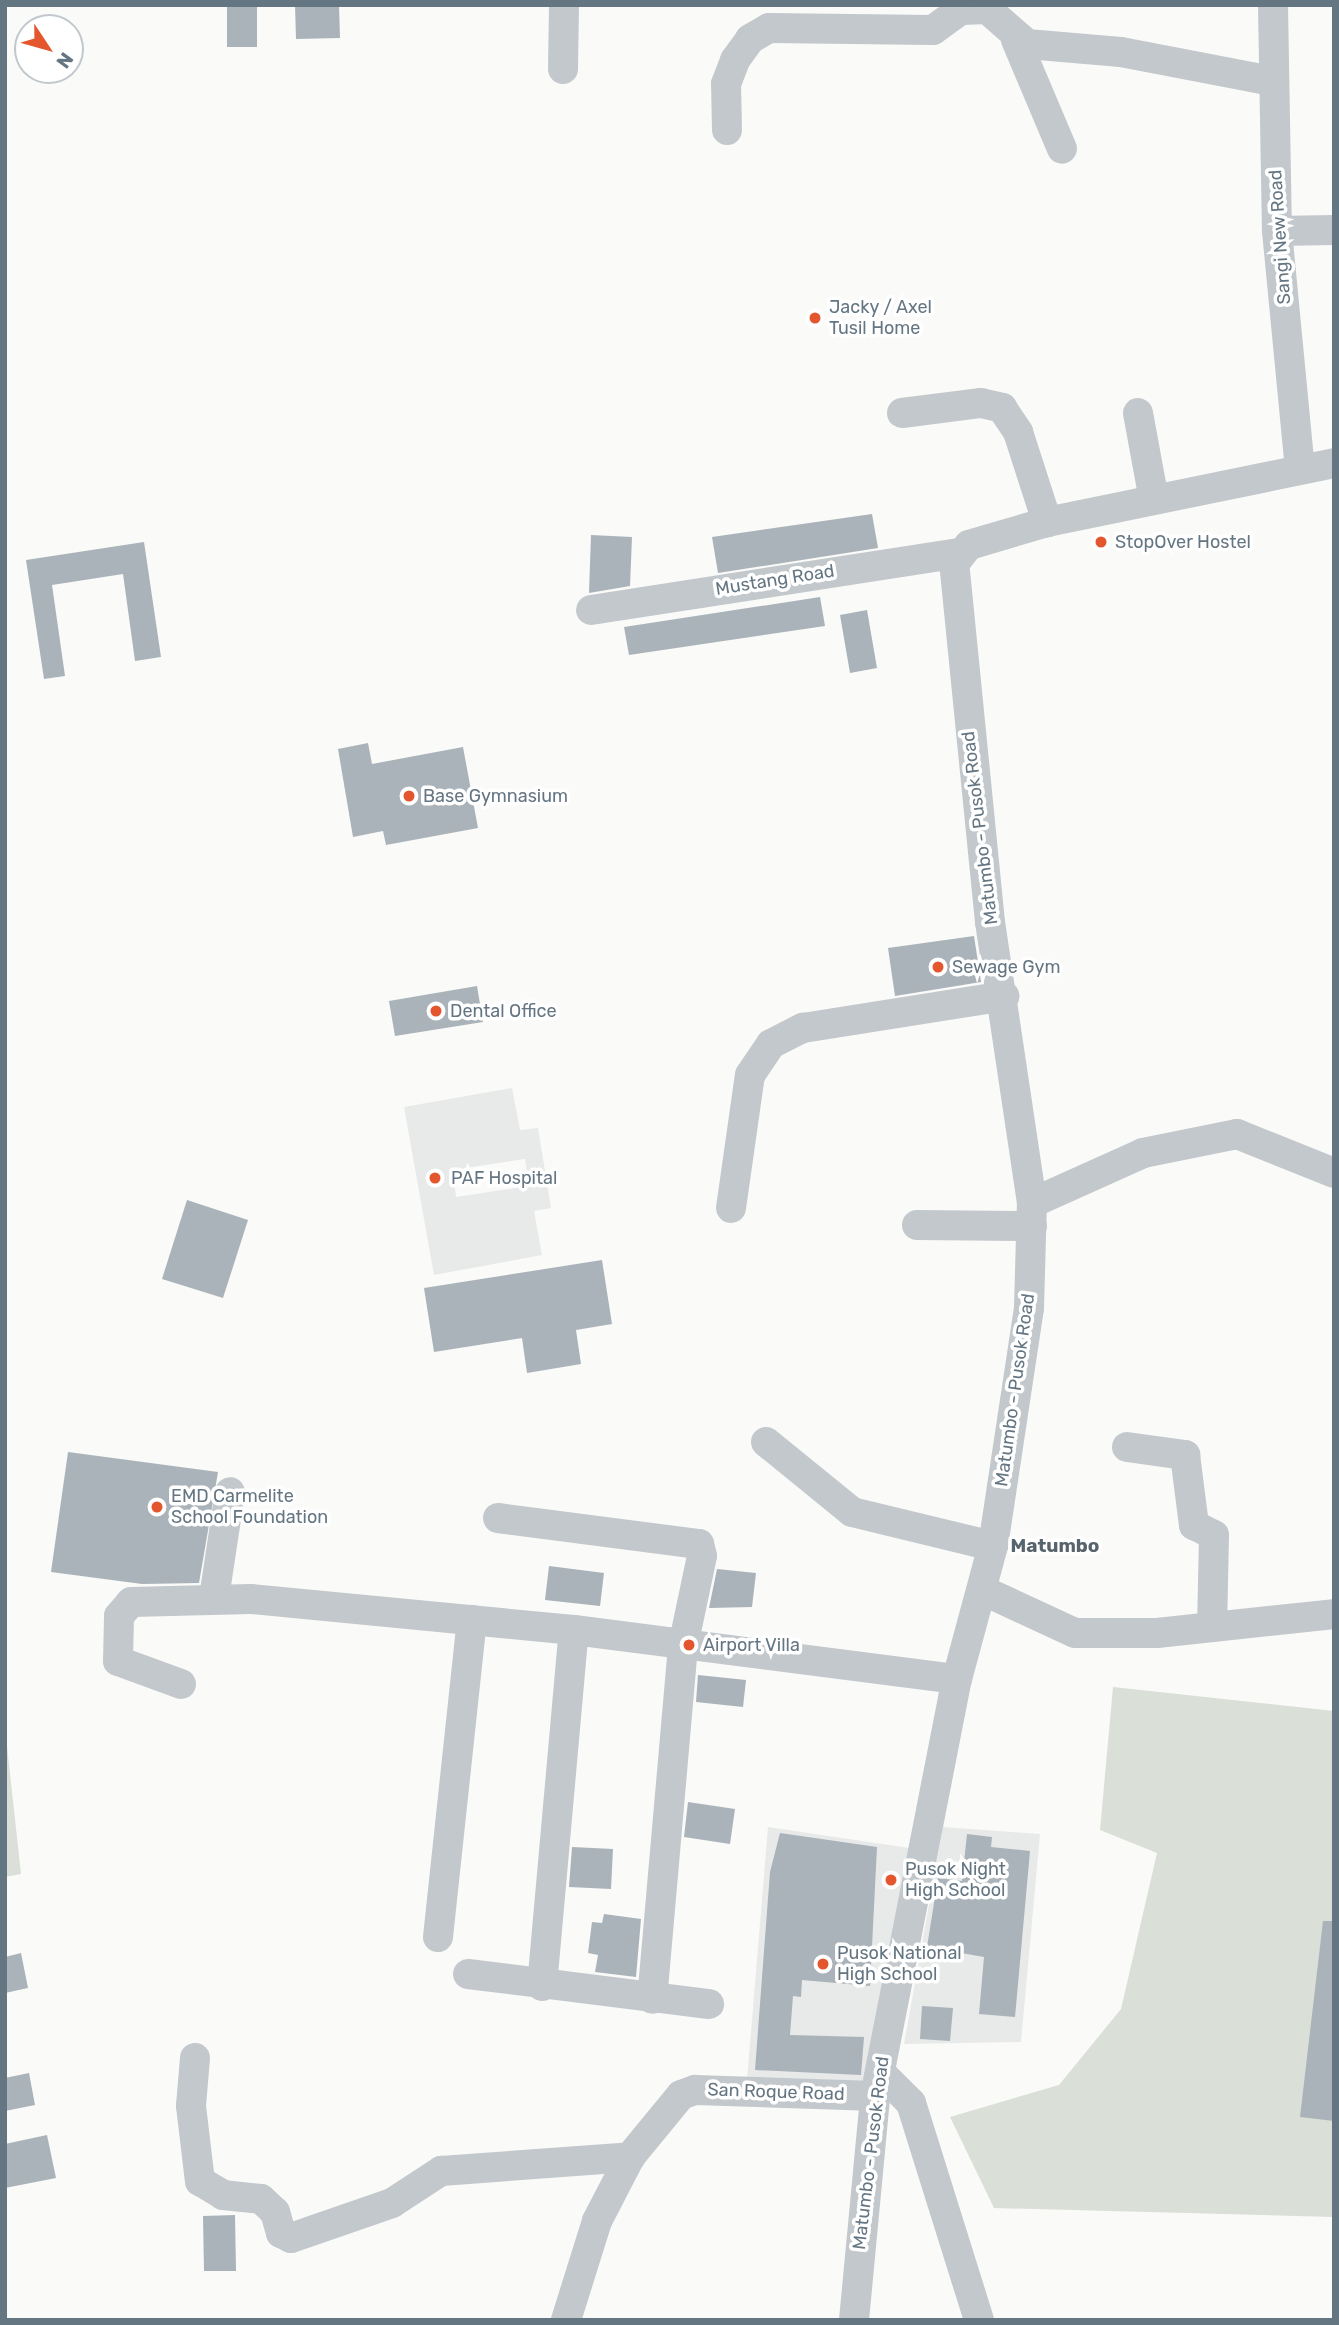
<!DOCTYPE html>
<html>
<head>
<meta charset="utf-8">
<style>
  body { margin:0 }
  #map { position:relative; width:1339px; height:2325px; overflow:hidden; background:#fafaf8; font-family:Rubik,sans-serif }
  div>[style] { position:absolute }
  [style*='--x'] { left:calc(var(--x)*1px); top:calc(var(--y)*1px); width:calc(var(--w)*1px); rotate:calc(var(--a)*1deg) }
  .built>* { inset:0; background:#e8e9e9 }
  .green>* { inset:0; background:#dadfd7 }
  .building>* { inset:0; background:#aab3b9 }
  .minor>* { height:30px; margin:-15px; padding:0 15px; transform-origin:15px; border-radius:15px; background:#c3c8cc }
  .dots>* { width:19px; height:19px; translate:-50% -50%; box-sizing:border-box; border:4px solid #fff; border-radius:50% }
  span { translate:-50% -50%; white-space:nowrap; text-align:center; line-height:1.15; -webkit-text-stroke:7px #fff; paint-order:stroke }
  .street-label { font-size:18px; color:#657683 }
  .poi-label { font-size:18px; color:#657683 }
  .left { translate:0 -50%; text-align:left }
  .neighbourhood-label { font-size:19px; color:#57646e; font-weight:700 }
  .frame { position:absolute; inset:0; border:7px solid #657683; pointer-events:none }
  .north { position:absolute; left:14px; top:14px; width:70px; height:70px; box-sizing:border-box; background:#fff; border:2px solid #c1c8cd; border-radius:50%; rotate:126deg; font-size:19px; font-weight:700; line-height:28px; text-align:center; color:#657683 }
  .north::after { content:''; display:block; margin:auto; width:24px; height:32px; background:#e4572e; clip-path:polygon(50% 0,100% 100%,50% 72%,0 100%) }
</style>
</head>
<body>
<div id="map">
  <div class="built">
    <div style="clip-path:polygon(evenodd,512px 1088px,520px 1130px,538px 1128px,551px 1208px,534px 1211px,542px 1255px,434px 1275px,404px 1107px,512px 1088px,525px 1159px,529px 1186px,456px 1197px,453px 1170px,525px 1159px)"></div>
    <div style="clip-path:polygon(768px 1827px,909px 1848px,870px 2085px,747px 2080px)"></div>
    <div style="clip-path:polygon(943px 1827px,1040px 1834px,1021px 2042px,904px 2044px)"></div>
  </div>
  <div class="green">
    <div style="clip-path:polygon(1113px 1687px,1334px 1711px,1334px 2217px,994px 2208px,950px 2117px,1059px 2085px,1121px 2009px,1157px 1853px,1100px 1830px)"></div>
    <div style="clip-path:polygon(5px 1728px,21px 1874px,5px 1877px)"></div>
  </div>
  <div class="building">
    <div style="clip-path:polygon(227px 5px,257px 5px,257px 47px,227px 47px)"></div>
    <div style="clip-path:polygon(295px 5px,339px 5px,340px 38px,296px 39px)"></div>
    <div style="clip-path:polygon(872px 514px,878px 548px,718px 573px,712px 537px)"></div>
    <div style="clip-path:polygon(591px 535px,632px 537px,630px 586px,589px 593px)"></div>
    <div style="clip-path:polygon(144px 542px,161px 657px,135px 661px,123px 574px,52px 585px,65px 676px,44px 679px,26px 560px)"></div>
    <div style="clip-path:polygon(820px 597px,825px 626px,629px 655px,624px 627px)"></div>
    <div style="clip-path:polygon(867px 610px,877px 668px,850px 673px,840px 615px)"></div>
    <div style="clip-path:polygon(368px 743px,372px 764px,463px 747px,478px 828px,386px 845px,383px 831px,353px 837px,338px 749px)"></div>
    <div style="clip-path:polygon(974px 936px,981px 982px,895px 996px,888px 948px)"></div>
    <div style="clip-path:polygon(477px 986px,483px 1022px,395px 1036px,389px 1001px)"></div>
    <div style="clip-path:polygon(187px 1200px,248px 1220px,223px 1298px,162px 1279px)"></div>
    <div style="clip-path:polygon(602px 1260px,612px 1324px,576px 1330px,581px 1364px,527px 1373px,522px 1338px,434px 1352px,424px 1288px)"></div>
    <div style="clip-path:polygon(68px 1452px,218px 1472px,199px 1583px,142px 1584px,51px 1572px)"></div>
    <div style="clip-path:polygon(549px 1566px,604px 1573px,600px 1606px,545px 1600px)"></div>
    <div style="clip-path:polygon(717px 1569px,756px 1573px,752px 1607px,709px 1608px)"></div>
    <div style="clip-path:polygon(698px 1675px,746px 1680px,743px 1707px,696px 1702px)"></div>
    <div style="clip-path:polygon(688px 1802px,735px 1809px,730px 1844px,684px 1837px)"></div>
    <div style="clip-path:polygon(780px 1833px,877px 1847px,870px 1986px,802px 1980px,801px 1997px,793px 1996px,790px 2035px,864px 2037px,861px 2075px,755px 2070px,770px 1872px)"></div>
    <div style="clip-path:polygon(967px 1834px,992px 1837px,991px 1847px,1030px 1851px,1015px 2017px,979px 2014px,984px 1957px,927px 1947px,938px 1878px,962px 1881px)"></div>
    <div style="clip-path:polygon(572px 1847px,613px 1849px,611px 1889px,569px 1887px)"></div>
    <div style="clip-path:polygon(604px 1914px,641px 1919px,636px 1977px,595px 1972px,598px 1955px,588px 1953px,592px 1922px,602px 1923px)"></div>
    <div style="clip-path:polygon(1323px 1921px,1334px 1921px,1334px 2121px,1300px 2117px)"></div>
    <div style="clip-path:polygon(21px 1953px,28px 1988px,5px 1993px,5px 1957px)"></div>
    <div style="clip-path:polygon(922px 2006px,953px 2008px,950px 2041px,920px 2039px)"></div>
    <div style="clip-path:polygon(29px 2073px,35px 2105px,5px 2111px,5px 2078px)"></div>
    <div style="clip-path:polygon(47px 2135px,56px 2178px,5px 2188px,5px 2144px)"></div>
    <div style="clip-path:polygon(235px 2215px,236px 2271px,204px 2271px,203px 2216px)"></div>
  </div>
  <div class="minor">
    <div style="--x:1273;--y:5;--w:226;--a:89"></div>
    <div style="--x:1277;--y:231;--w:239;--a:84.5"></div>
    <div style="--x:1016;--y:40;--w:118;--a:67.1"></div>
    <div style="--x:563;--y:69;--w:64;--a:-89.1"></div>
    <div style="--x:727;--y:130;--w:46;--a:-91.2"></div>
    <div style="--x:726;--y:84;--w:26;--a:-69"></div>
    <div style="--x:735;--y:60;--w:26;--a:-54"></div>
    <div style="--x:750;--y:39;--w:22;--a:-30"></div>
    <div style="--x:769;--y:28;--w:164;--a:0.7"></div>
    <div style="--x:933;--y:30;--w:34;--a:-36"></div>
    <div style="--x:961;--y:10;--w:26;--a:-2"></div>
    <div style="--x:987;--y:9;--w:53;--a:41.2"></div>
    <div style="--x:1027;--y:44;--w:94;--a:4.9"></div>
    <div style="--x:1121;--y:52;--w:154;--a:10.9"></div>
    <div style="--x:1277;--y:231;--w:57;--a:-1"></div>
    <div style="--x:902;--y:413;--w:80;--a:-7.2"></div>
    <div style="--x:981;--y:403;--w:22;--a:13"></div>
    <div style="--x:1002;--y:408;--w:29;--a:56"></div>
    <div style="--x:1018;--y:432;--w:95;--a:72.1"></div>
    <div style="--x:1138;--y:413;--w:88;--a:79.6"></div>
    <div style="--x:591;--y:610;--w:372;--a:-8.8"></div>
    <div style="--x:1032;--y:1203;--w:122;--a:-24.2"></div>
    <div style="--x:1143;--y:1153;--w:96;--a:-11.4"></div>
    <div style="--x:1237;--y:1134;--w:105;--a:21.9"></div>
    <div style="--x:731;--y:1208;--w:134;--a:-81.9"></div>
    <div style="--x:750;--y:1075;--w:37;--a:-56"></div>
    <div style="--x:771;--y:1044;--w:36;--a:-27"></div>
    <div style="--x:803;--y:1028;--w:204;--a:-9"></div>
    <div style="--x:917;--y:1225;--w:115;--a:0.5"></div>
    <div style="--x:766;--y:1442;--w:111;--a:39.1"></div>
    <div style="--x:852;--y:1512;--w:145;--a:13.6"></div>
    <div style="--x:1127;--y:1447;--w:59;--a:7.9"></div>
    <div style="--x:1185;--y:1455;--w:71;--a:82.7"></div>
    <div style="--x:1194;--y:1525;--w:22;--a:27"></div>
    <div style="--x:1214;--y:1535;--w:92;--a:91.2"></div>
    <div style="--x:498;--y:1518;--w:203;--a:7.4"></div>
    <div style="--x:699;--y:1544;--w:12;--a:76"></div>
    <div style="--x:702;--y:1556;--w:92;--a:101.9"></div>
    <div style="--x:683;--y:1646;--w:354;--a:95"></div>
    <div style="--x:982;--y:1590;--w:102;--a:24.8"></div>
    <div style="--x:1075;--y:1633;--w:82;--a:0"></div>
    <div style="--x:1157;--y:1633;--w:178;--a:-6.1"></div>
    <div style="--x:214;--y:1598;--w:107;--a:-81.4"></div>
    <div style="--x:181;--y:1684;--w:67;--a:-159.9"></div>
    <div style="--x:118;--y:1661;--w:45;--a:-88.7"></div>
    <div style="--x:119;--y:1616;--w:18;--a:-49"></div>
    <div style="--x:131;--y:1602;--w:120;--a:-1.4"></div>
    <div style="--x:251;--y:1599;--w:324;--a:5.5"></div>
    <div style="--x:574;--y:1630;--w:386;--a:7.3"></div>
    <div style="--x:438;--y:1937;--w:319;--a:-83.9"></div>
    <div style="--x:468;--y:1974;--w:243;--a:7.1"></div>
    <div style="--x:542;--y:1986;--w:357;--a:-84.9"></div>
    <div style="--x:195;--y:2058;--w:48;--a:94.8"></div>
    <div style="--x:191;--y:2106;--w:76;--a:83.2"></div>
    <div style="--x:200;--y:2181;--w:27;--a:31"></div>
    <div style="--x:223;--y:2195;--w:38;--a:6"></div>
    <div style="--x:261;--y:2199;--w:19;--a:43"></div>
    <div style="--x:275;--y:2212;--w:22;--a:74"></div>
    <div style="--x:281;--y:2233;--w:11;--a:27"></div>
    <div style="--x:291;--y:2238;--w:107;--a:-19.1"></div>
    <div style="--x:392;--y:2203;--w:59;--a:-33.1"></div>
    <div style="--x:441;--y:2171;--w:190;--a:-4.2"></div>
    <div style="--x:880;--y:2072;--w:44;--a:45"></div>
    <div style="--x:911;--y:2103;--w:227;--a:72.6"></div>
    <div style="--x:566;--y:2320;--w:104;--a:-72.6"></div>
    <div style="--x:597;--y:2221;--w:72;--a:-62.7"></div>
    <div style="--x:630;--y:2157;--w:80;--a:-50.6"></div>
    <div style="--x:681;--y:2095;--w:15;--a:-20"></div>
    <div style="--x:695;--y:2090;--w:180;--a:1.9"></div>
    <div style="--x:854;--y:2320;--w:225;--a:-84.6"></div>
    <div style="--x:875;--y:2096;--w:425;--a:-78.9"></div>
    <div style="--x:957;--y:1679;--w:138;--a:-74.9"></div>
    <div style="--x:993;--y:1546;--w:241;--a:-81.4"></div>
    <div style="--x:1029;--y:1308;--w:105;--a:-88.4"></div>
    <div style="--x:1032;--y:1203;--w:284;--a:-98.5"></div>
    <div style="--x:990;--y:922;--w:360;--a:-95.7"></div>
    <div style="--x:954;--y:564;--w:24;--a:-52"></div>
    <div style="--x:969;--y:545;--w:81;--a:-16.4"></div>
    <div style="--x:1047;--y:522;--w:293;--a:-11.6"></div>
  </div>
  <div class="dots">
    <div style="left:815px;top:318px;background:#e4572e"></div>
    <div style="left:1101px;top:542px;background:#e4572e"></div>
    <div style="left:409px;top:796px;background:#e4572e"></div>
    <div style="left:938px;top:967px;background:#e4572e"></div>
    <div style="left:436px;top:1011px;background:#e4572e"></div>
    <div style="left:435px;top:1178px;background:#e4572e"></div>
    <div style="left:157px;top:1507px;background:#e4572e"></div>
    <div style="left:689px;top:1645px;background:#e4572e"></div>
    <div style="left:891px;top:1880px;background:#e4572e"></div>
    <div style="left:823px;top:1964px;background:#e4572e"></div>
  </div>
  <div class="street-label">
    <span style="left:1280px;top:237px;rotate:-94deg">Sangi New Road</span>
    <span style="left:775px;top:580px;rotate:-9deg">Mustang Road</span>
    <span style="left:980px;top:828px;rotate:-97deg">Matumbo - Pusok Road</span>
    <span style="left:1015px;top:1390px;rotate:-82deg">Matumbo - Pusok Road</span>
    <span style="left:776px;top:2092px;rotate:2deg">San Roque Road</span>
    <span style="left:871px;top:2153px;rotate:-83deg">Matumbo - Pusok Road</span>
  </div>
  <div class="poi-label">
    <span class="left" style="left:829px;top:318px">Jacky / Axel<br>Tusil Home</span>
    <span class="left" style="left:1115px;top:542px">StopOver Hostel</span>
    <span class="left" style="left:423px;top:796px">Base Gymnasium</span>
    <span class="left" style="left:952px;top:967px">Sewage Gym</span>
    <span class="left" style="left:450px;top:1011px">Dental Office</span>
    <span class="left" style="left:451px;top:1178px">PAF Hospital</span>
    <span class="left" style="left:171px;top:1507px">EMD Carmelite<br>School Foundation</span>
    <span class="left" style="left:703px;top:1645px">Airport Villa</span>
    <span class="left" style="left:905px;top:1880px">Pusok Night<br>High School</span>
    <span class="left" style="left:837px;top:1964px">Pusok National<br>High School</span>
  </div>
  <div class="neighbourhood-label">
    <span style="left:1055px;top:1546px">Matumbo</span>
  </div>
  <div class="frame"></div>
  <div class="north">N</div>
</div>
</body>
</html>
